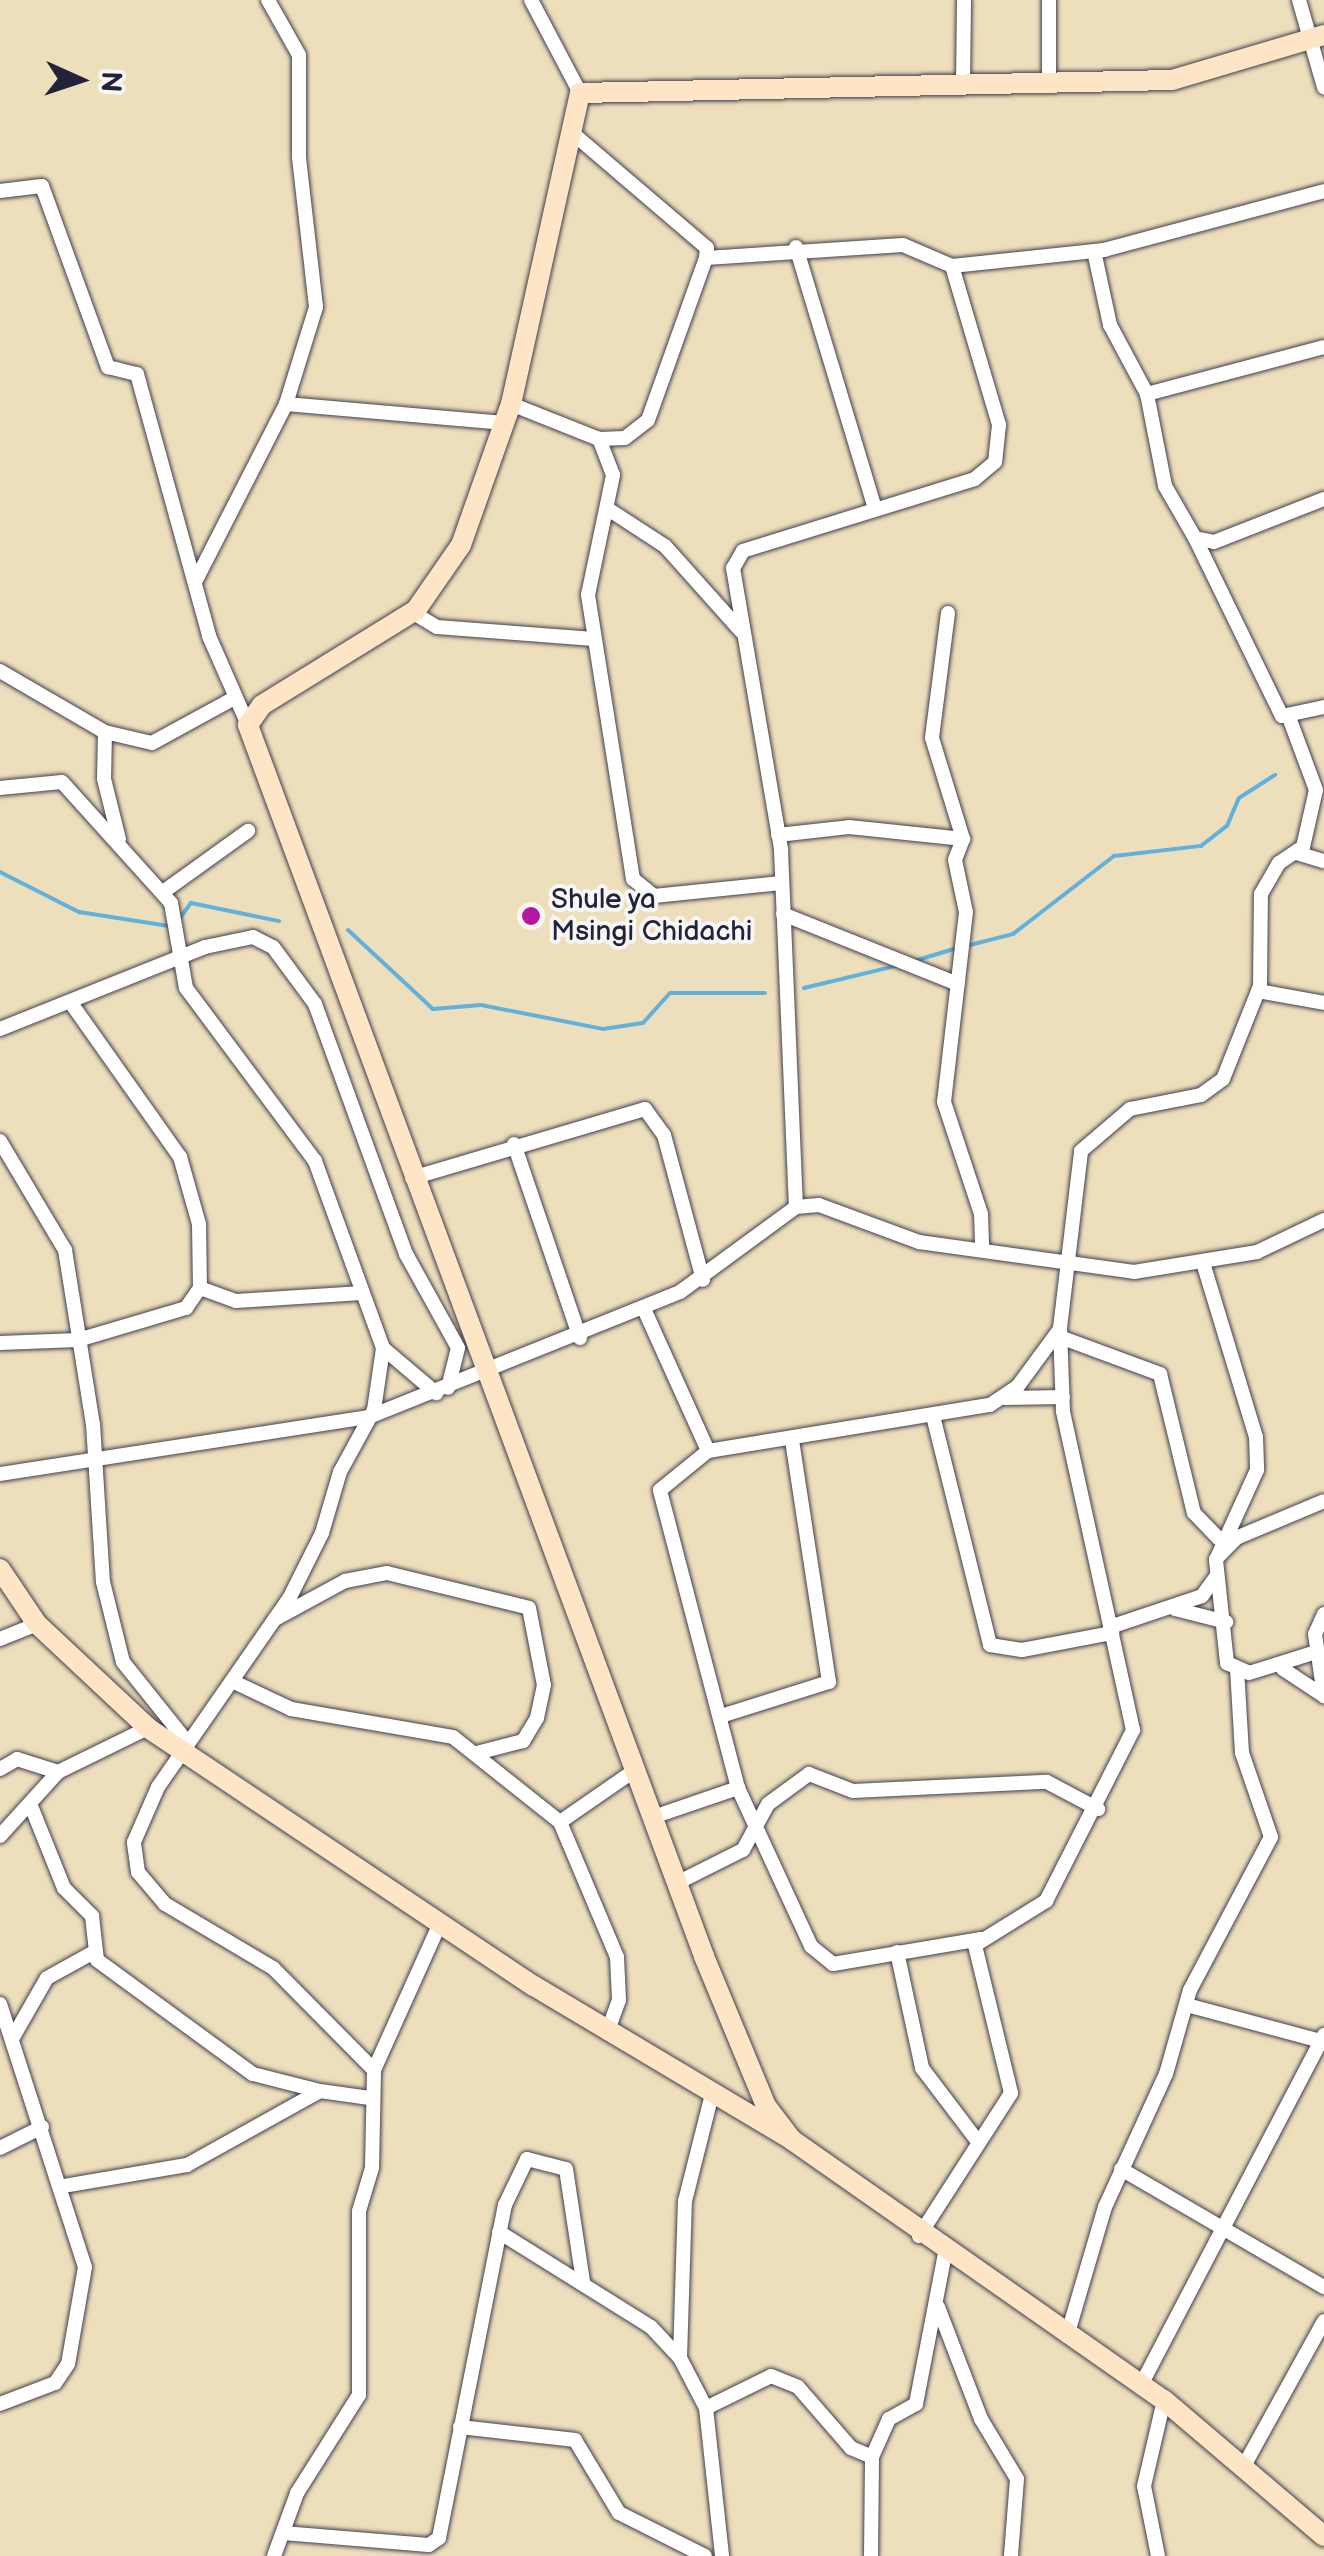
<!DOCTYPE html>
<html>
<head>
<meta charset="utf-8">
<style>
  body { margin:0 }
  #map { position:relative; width:1324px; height:2556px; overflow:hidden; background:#eedfbc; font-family:"Balsamiq Sans",sans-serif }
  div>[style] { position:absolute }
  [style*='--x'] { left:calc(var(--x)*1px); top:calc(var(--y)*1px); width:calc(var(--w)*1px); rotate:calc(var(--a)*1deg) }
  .stream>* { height:4px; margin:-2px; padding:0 2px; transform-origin:2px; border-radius:2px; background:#62b0dc }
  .roads { filter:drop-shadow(0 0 2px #413e4e) drop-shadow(0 0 2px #413e4e) }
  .street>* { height:14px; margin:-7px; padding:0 7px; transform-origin:7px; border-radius:7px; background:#fff }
  .secondary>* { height:20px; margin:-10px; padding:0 10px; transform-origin:10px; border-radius:10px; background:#fee5c5 }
  .dots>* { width:28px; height:28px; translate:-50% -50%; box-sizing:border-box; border:5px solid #f6f6f2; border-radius:50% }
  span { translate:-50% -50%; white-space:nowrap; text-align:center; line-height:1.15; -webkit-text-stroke:8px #f6f6f2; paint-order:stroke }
  .poi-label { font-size:28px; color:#22223b }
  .left { translate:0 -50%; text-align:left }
  .north { position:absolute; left:30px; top:30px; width:100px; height:100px; -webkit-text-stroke:8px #f6f6f2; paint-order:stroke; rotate:93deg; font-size:28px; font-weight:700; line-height:40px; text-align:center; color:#22223b }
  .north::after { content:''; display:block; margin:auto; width:35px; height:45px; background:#22223b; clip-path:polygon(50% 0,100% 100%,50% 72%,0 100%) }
</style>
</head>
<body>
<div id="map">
  <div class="stream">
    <div style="--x:0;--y:872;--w:89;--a:26.9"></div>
    <div style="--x:79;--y:912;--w:91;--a:8.8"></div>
    <div style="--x:177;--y:922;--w:24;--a:-54"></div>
    <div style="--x:191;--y:903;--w:90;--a:11.6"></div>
    <div style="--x:348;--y:930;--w:116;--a:42.9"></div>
    <div style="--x:433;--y:1009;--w:48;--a:-4.8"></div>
    <div style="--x:481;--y:1005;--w:124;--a:11.1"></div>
    <div style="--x:603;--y:1029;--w:40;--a:-8.5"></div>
    <div style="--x:643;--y:1023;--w:40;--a:-48"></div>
    <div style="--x:670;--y:993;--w:95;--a:0"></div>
    <div style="--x:966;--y:946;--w:49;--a:-14.3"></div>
    <div style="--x:1013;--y:934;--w:128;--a:-37.7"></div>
    <div style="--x:1114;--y:856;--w:88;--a:-6.6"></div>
    <div style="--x:1201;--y:846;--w:33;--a:-38"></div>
    <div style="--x:1227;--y:826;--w:30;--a:-67"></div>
    <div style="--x:1239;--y:798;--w:43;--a:-32.6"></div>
    <div style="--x:914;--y:961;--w:45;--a:-16.8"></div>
    <div style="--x:804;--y:988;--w:99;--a:-13.5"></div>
  </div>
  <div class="roads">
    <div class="street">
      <div style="--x:531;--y:0;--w:105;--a:62.2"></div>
      <div style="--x:1299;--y:0;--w:91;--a:74"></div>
      <div style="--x:963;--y:84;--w:84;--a:-89.3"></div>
      <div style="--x:1049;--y:86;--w:86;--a:-90"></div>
      <div style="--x:570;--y:131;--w:180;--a:40.5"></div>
      <div style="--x:707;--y:248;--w:10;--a:96"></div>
      <div style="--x:0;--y:191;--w:42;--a:-6.8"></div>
      <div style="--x:42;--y:186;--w:193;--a:70"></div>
      <div style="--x:108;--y:367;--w:30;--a:14"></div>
      <div style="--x:137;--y:374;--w:272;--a:74.6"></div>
      <div style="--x:209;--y:636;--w:97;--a:66.3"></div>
      <div style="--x:796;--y:247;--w:274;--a:73.2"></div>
      <div style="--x:1094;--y:251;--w:76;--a:77.8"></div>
      <div style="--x:1110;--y:325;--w:78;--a:61.8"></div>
      <div style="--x:1147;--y:394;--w:94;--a:78.9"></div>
      <div style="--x:1165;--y:486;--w:60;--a:60"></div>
      <div style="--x:1195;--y:538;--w:19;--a:12"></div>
      <div style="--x:1214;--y:542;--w:118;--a:-21.4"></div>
      <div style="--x:952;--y:266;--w:153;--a:-6"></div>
      <div style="--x:1104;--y:250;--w:228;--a:-15"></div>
      <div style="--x:1147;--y:394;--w:183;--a:-14.9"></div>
      <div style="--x:286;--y:404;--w:219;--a:5"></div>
      <div style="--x:511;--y:404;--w:95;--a:21.7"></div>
      <div style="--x:608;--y:509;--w:68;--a:33"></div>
      <div style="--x:665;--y:546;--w:114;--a:48.2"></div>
      <div style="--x:1195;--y:538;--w:198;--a:64"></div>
      <div style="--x:1282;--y:716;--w:43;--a:-12.1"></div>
      <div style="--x:196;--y:580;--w:198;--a:-62.9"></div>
      <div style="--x:286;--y:404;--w:102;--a:-72.8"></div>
      <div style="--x:316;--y:307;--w:151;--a:-96.5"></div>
      <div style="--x:299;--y:157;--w:102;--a:-90"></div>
      <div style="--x:299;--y:55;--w:63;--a:-119.4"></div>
      <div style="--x:412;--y:612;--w:29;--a:31"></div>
      <div style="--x:437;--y:627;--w:157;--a:4.4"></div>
      <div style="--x:948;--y:613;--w:126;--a:97.3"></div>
      <div style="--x:932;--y:738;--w:106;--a:72.9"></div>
      <div style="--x:963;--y:839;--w:22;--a:111"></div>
      <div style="--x:955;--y:860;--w:53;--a:78.1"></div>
      <div style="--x:966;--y:912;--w:191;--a:96.6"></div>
      <div style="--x:944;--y:1102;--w:118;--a:71.7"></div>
      <div style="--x:981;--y:1214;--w:34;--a:88"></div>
      <div style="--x:0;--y:671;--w:121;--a:30.2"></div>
      <div style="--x:105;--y:732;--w:48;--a:13.2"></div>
      <div style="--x:152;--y:743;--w:90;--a:-28.6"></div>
      <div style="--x:105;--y:732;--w:47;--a:91.2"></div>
      <div style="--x:104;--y:779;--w:62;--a:76"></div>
      <div style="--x:0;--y:788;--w:62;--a:-5.5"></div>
      <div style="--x:62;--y:782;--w:163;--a:48"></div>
      <div style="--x:171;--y:903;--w:86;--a:80"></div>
      <div style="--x:186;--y:988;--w:216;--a:53.3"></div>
      <div style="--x:315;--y:1161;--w:199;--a:70"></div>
      <div style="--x:383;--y:1348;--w:70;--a:40.3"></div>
      <div style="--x:778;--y:835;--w:71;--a:-6.4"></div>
      <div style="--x:849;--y:827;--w:115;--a:6"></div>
      <div style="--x:1297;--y:853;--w:28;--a:17"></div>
      <div style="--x:781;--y:883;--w:128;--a:174.2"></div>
      <div style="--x:654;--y:896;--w:27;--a:-141"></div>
      <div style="--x:633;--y:879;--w:288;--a:-99"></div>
      <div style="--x:588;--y:595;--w:123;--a:-78.2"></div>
      <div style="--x:613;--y:475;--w:39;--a:-111"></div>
      <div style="--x:599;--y:439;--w:26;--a:-2"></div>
      <div style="--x:625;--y:438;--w:29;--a:-38"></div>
      <div style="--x:648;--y:420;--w:172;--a:-70.3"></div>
      <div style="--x:706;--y:258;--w:197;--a:-3.8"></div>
      <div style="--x:903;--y:245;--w:53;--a:23.2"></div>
      <div style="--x:952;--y:266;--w:166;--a:73.5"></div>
      <div style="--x:999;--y:425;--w:37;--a:96"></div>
      <div style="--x:995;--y:462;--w:26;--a:140"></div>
      <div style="--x:975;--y:479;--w:243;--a:162.8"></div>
      <div style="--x:743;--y:551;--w:20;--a:120"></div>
      <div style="--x:733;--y:568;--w:286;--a:80.3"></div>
      <div style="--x:781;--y:850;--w:357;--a:87.6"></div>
      <div style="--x:163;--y:892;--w:105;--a:-35.7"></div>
      <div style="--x:783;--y:914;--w:188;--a:21.8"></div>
      <div style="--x:1258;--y:991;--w:67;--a:10.3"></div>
      <div style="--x:0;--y:1029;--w:221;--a:-21.8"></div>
      <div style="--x:205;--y:947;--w:49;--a:-11.8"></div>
      <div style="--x:253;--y:937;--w:22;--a:27"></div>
      <div style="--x:273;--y:947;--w:71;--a:53.6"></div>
      <div style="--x:315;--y:1004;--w:266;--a:70"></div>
      <div style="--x:406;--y:1254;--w:107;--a:61"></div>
      <div style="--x:458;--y:1348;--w:41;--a:104"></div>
      <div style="--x:0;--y:1141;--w:127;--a:59.2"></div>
      <div style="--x:65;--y:1250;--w:176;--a:80.9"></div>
      <div style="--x:93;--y:1424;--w:158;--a:86.4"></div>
      <div style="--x:103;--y:1582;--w:82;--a:76"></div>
      <div style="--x:123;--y:1662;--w:102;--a:51.3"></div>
      <div style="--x:514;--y:1144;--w:205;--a:71.2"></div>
      <div style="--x:412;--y:1178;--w:243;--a:-16.5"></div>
      <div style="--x:645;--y:1109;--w:32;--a:54"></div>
      <div style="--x:664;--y:1135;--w:150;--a:74.9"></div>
      <div style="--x:1204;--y:1266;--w:179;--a:73.1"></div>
      <div style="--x:1256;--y:1437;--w:33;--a:88"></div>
      <div style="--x:1257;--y:1470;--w:99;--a:114.5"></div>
      <div style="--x:1216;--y:1560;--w:104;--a:83.9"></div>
      <div style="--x:1227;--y:1663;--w:24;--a:24"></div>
      <div style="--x:1249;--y:1673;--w:70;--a:-17.4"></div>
      <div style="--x:200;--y:1288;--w:38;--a:20"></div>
      <div style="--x:236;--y:1301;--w:126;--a:-3.6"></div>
      <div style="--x:644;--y:1309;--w:156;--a:65.7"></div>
      <div style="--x:1060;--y:1337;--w:107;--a:20.3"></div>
      <div style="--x:1160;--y:1374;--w:143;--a:76.3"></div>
      <div style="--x:1194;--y:1513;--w:36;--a:46"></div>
      <div style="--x:0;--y:1343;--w:78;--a:-2.2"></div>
      <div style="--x:78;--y:1340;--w:113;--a:-16.5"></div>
      <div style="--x:186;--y:1308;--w:24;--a:-55"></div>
      <div style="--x:200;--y:1288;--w:64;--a:-90.9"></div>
      <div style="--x:199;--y:1224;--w:70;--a:-105.8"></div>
      <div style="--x:180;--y:1157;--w:189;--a:-125.3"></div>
      <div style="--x:1005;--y:1398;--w:58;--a:-1"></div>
      <div style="--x:933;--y:1416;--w:236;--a:76"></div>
      <div style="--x:990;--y:1645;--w:32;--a:9"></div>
      <div style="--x:1022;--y:1650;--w:92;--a:-10.7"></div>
      <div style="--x:0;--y:1474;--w:373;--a:-8.8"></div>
      <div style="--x:369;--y:1417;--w:335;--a:-21.9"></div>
      <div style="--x:680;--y:1292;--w:144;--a:-36.2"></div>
      <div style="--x:796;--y:1207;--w:23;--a:-5"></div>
      <div style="--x:819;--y:1205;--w:107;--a:20.3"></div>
      <div style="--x:919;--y:1242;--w:217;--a:7.9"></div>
      <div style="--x:1134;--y:1272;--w:125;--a:-9.2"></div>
      <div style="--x:1257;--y:1252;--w:74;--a:-25.5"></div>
      <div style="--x:1216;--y:1559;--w:29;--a:-46"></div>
      <div style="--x:1236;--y:1538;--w:95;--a:-22.8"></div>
      <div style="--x:1175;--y:1609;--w:53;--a:14.3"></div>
      <div style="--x:1324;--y:1614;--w:22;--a:114"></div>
      <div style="--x:1315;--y:1634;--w:63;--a:81.7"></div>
      <div style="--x:275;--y:1619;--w:80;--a:-28.5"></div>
      <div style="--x:345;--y:1581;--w:43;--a:-10.8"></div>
      <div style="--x:387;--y:1573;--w:146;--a:13.8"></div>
      <div style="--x:529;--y:1608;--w:78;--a:79"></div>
      <div style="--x:544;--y:1685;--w:34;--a:102"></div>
      <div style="--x:537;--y:1718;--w:27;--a:121"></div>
      <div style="--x:523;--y:1741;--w:48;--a:165.4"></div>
      <div style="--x:1110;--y:1627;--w:97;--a:-18.6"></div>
      <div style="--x:1202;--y:1596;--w:24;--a:-54"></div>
      <div style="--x:0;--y:1639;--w:40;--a:-22"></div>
      <div style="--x:1283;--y:1669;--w:49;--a:33.4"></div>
      <div style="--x:234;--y:1682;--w:63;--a:25.3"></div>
      <div style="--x:291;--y:1709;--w:164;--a:9.8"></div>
      <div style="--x:453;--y:1737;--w:137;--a:38.5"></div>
      <div style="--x:560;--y:1822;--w:147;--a:67.1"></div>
      <div style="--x:617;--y:1957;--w:43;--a:87.3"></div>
      <div style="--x:619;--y:2000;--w:35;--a:110"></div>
      <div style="--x:721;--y:1716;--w:113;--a:-17.5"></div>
      <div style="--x:829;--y:1682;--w:246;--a:-98.7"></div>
      <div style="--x:0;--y:1769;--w:20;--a:-30"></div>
      <div style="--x:17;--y:1759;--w:43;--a:17.6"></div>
      <div style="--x:31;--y:1806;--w:88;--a:68.1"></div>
      <div style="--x:64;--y:1888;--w:40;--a:45"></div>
      <div style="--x:92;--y:1916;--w:44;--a:83.5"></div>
      <div style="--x:97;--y:1960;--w:193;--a:36.2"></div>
      <div style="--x:253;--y:2074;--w:69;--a:14.2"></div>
      <div style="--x:656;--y:1816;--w:87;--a:-18.9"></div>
      <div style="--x:560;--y:1822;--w:91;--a:-34.7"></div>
      <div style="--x:0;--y:1836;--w:86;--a:-47.8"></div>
      <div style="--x:58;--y:1772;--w:100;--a:-26.1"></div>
      <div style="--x:677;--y:1883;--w:74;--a:-26.6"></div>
      <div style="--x:743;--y:1850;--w:52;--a:-61.5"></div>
      <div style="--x:768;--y:1804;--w:51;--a:-36.2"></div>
      <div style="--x:809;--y:1774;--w:47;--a:21.1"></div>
      <div style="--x:853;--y:1791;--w:194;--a:-2.7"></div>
      <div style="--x:1047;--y:1782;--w:58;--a:27.9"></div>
      <div style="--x:981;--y:1939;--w:150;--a:170.4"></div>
      <div style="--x:833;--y:1964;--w:28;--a:-141"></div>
      <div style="--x:811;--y:1946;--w:174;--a:-114.8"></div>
      <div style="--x:738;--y:1788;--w:308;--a:-104.7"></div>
      <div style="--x:660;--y:1490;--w:62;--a:-39.1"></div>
      <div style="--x:708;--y:1451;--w:286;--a:-9.3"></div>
      <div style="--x:990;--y:1405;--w:34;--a:-34"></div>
      <div style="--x:1018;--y:1386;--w:71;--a:-53.6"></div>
      <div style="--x:897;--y:1952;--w:119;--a:77.8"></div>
      <div style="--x:922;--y:2068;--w:94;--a:52.8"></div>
      <div style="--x:0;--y:2004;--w:276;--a:72.1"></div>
      <div style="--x:85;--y:2267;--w:98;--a:99.9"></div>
      <div style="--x:68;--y:2364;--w:23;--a:124"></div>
      <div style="--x:55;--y:2383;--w:59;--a:159.1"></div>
      <div style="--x:1187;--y:2005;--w:142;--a:15.1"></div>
      <div style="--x:12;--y:2039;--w:70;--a:-60.2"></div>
      <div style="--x:47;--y:1978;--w:54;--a:-29"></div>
      <div style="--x:374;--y:2070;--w:144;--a:-134.7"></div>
      <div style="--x:273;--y:1968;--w:126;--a:-149.3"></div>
      <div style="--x:165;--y:1904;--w:42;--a:-130.2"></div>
      <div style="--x:138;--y:1872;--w:30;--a:-98"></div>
      <div style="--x:134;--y:1842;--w:60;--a:-66.4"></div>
      <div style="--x:158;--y:1787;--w:231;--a:-55.2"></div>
      <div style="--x:290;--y:1597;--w:72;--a:-63.4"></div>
      <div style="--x:322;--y:1533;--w:64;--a:-73.6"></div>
      <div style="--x:340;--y:1472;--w:71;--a:-61.3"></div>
      <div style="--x:374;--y:1410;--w:63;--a:-81.7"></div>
      <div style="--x:0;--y:2148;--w:47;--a:-26.6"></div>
      <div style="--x:1121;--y:2169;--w:235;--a:30.2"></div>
      <div style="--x:64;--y:2186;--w:125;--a:-9.7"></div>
      <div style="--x:187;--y:2165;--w:152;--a:-29.1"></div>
      <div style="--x:320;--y:2091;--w:50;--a:8"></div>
      <div style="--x:499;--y:2232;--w:179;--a:32"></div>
      <div style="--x:651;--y:2327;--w:42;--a:46.9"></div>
      <div style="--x:680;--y:2358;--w:56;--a:62.5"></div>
      <div style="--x:706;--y:2408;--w:149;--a:83.8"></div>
      <div style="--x:919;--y:2236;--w:170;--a:-57.2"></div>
      <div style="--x:1011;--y:2093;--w:152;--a:-103.7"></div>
      <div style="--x:975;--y:1945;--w:84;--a:-31.8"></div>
      <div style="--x:1046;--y:1901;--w:192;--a:-63"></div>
      <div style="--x:1133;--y:1730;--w:327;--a:-102.4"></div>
      <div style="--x:1063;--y:1411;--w:83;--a:-92.1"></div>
      <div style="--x:1060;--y:1328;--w:178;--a:-83.2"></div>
      <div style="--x:1081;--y:1151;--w:65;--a:-40.6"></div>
      <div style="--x:1130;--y:1109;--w:72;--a:-11.2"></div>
      <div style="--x:1201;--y:1095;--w:27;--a:-36"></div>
      <div style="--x:1223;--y:1079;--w:100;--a:-68.3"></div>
      <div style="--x:1260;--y:986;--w:92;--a:-89.4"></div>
      <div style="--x:1261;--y:894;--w:36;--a:-60"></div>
      <div style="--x:1279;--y:863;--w:29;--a:-34"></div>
      <div style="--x:1303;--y:847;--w:58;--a:-77.2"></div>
      <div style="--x:1316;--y:790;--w:75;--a:-110.4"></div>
      <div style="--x:938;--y:2307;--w:120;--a:69"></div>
      <div style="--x:981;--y:2419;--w:70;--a:59"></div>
      <div style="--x:1017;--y:2479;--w:77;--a:94.5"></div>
      <div style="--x:1067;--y:2336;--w:134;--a:-73.6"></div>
      <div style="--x:1105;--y:2207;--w:146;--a:-65.4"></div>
      <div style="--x:1166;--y:2074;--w:87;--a:-74.1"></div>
      <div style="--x:1190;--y:1990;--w:173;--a:-62.1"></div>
      <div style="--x:1271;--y:1837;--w:89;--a:-109"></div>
      <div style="--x:1242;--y:1753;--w:83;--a:-93.4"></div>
      <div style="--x:680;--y:2358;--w:157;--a:-88.2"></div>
      <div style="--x:685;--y:2201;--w:106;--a:-75.8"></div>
      <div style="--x:1141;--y:2385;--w:395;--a:-62.4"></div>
      <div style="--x:706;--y:2408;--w:72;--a:-26.2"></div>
      <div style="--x:771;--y:2376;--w:29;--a:22"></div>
      <div style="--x:798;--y:2387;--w:81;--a:49"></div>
      <div style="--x:851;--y:2448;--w:23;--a:23"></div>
      <div style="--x:460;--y:2427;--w:116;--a:6.4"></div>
      <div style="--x:575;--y:2440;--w:85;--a:58.9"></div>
      <div style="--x:619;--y:2513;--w:96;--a:26.6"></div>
      <div style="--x:1245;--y:2464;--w:163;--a:-61.1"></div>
      <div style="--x:283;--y:2533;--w:146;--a:4.7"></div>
      <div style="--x:429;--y:2545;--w:12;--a:-35"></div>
      <div style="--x:439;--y:2538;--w:339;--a:-78.8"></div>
      <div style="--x:505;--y:2205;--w:51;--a:-64.4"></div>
      <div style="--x:527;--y:2159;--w:40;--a:14.4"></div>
      <div style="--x:566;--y:2169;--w:114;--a:81.4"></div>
      <div style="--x:274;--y:2556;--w:67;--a:-69.9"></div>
      <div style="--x:297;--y:2493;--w:116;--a:-57.7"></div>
      <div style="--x:359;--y:2395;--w:184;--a:-90"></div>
      <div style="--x:359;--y:2211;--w:45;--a:-73.2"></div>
      <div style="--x:372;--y:2168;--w:98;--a:-88.8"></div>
      <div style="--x:374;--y:2070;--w:161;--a:-65.8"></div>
      <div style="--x:871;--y:2556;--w:99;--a:-89.4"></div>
      <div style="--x:872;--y:2457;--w:42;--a:-65.9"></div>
      <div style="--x:889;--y:2419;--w:31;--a:-29"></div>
      <div style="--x:916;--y:2404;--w:154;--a:-79.1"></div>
      <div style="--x:1158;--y:2556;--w:71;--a:-101.3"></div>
      <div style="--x:1144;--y:2486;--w:88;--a:-76.9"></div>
    </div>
    <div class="secondary">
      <div style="--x:0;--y:1569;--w:66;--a:56.1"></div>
      <div style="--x:37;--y:1624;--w:152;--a:43.1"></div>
      <div style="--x:148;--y:1728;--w:464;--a:33.8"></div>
      <div style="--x:534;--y:1986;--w:300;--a:30.8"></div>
      <div style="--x:792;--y:2140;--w:454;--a:35"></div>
      <div style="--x:1164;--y:2400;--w:210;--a:40.4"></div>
      <div style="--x:792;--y:2140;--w:43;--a:-127.4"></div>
      <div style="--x:766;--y:2106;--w:162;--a:-112.5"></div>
      <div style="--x:704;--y:1956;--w:1313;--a:-110.33"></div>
      <div style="--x:248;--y:725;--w:24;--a:-55"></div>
      <div style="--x:262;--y:705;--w:181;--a:-31.7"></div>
      <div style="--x:416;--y:610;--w:79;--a:-55.3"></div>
      <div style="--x:461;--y:545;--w:150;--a:-70.5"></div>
      <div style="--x:511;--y:404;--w:319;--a:-77.5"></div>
      <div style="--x:580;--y:93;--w:592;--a:-1.26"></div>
      <div style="--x:1172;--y:80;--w:159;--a:-16.5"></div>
    </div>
  </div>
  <div class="dots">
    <div style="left:531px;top:916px;background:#b5179e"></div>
  </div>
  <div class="poi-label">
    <span class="left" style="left:551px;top:916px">Shule ya<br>Msingi Chidachi</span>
  </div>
  <div class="north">N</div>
</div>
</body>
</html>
